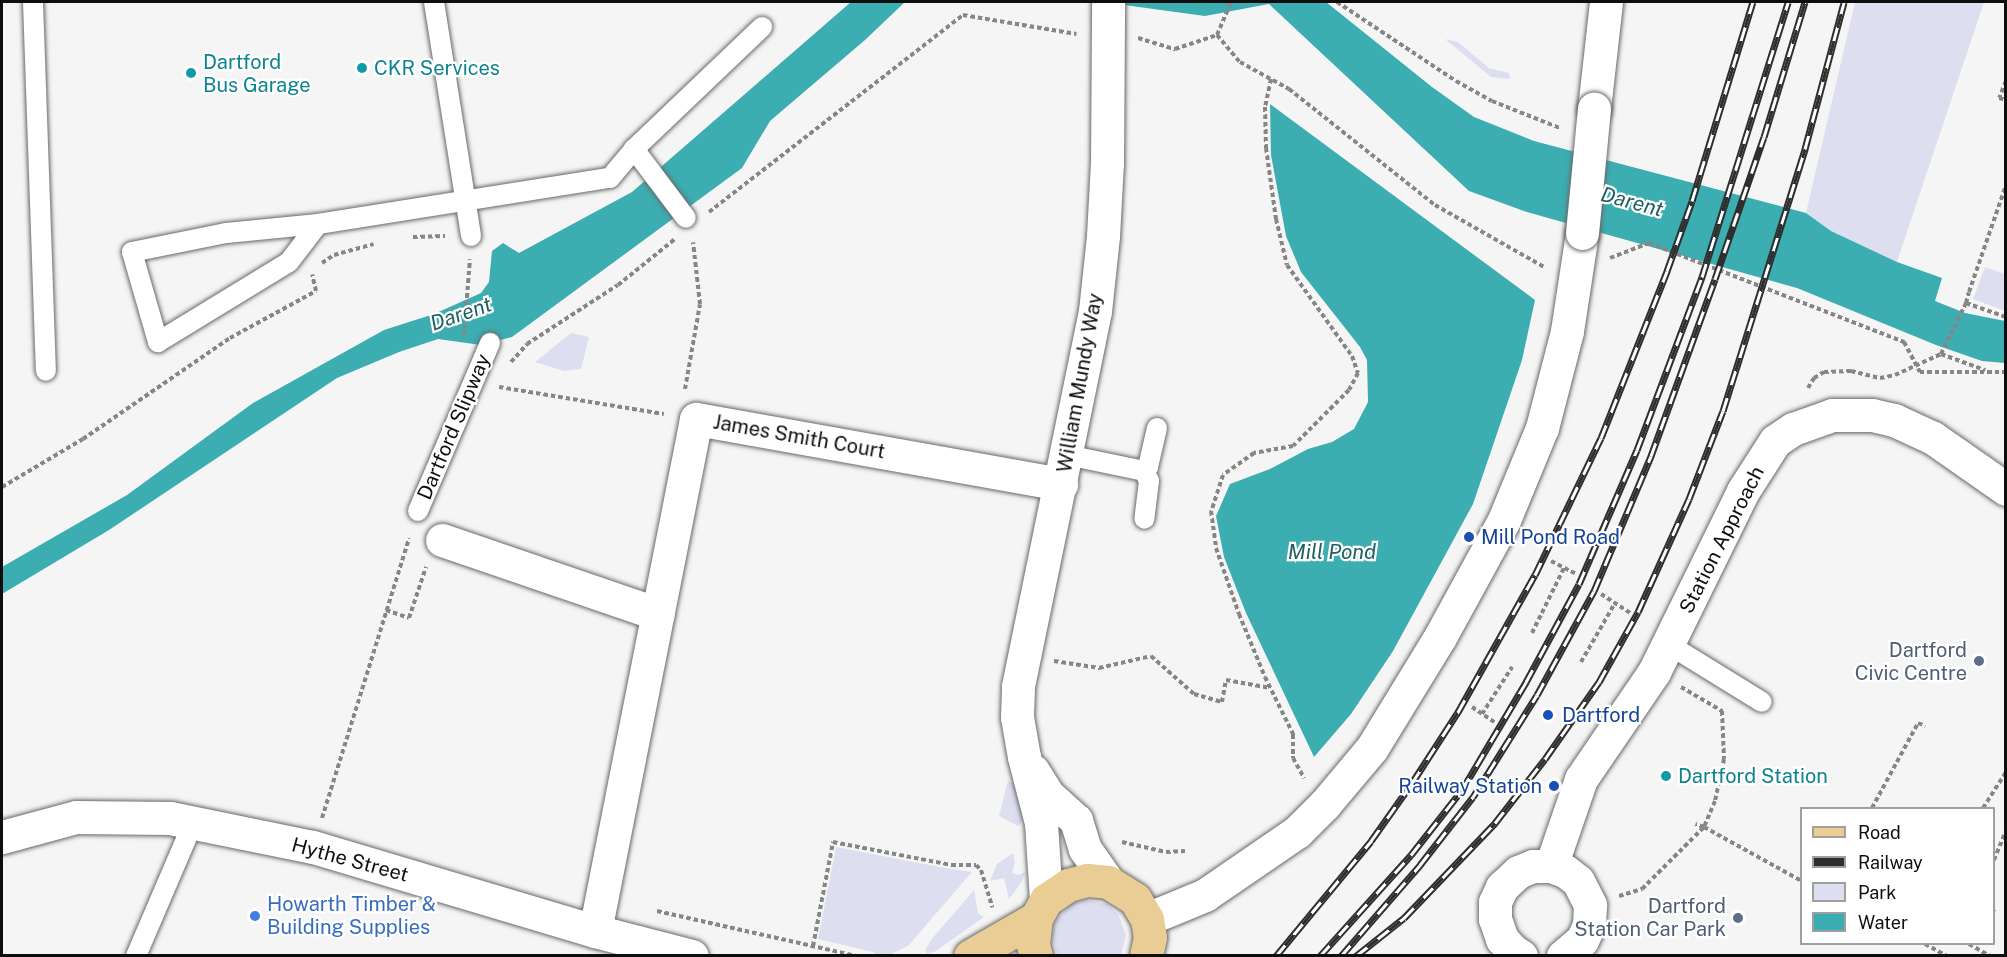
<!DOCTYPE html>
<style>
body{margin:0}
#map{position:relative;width:2007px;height:957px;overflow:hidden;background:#f5f5f6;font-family:"Public Sans",sans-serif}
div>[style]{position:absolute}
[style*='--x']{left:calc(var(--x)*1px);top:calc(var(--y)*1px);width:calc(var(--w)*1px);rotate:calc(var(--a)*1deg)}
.green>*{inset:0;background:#dddef0}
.water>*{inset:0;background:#3cadb1}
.path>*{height:4px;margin-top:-2px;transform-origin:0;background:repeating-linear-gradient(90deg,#868687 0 4.5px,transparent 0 7.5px)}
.roads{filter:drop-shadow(0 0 2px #69696a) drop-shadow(0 0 2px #69696a)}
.service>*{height:20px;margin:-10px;padding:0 10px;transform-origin:10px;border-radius:10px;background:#fff}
.minor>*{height:33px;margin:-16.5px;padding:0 16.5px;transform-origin:16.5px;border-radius:16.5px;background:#fff}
.tertiary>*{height:33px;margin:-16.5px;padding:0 16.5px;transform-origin:16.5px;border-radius:16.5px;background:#fff}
.primary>*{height:33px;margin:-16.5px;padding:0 16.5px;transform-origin:16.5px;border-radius:16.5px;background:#e9cd94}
.rail>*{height:7px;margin-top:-3.5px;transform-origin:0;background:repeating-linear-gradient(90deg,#fff 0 14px,#2e2e2f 0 28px);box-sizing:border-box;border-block:2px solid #2e2e2f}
.path-bridge>*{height:4px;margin-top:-2px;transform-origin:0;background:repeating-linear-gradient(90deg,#868687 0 4.5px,transparent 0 7.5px)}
.bridges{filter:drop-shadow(0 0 2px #69696a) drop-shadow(0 0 2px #69696a)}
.tertiary-bridge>*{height:33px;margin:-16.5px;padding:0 16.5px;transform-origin:16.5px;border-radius:16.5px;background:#fff}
.dots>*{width:16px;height:16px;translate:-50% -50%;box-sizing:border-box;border:3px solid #fff;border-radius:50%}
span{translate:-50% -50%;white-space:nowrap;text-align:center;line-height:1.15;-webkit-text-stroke:4.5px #fff;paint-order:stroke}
.culture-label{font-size:20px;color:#0d838f}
.left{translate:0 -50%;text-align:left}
.street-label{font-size:20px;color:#0e0e0f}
.transit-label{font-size:20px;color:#164399}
.right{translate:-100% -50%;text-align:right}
.service-label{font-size:20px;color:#4e5e75}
.shop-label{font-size:20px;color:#366cbe}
.water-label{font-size:21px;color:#215f61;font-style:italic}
.frame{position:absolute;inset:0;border:3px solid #0e0e0f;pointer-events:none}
.legend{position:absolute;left:1800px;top:807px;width:195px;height:138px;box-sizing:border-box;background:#fff;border:2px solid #9f9f9f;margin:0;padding:8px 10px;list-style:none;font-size:18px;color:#0e0e0f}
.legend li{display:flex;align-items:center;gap:12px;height:30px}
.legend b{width:30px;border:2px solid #9f9f9f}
</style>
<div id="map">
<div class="green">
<i style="clip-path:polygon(1855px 2px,1984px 2px,1897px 262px,1831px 231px,1806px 213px)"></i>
<i style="clip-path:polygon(1445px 39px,1458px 42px,1489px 68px,1509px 73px,1510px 79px,1491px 77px)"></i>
<i style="clip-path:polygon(1985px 267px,2005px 274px,2005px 311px,1973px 299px)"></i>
<i style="clip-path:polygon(571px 333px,589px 337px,581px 369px,564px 371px,535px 362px)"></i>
<i style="clip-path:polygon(1008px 781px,1016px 784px,1024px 818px,1018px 826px,999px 816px)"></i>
<i style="clip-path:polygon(836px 847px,945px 868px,972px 872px,908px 946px,889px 955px,877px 955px,873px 952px,818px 939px)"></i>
<i style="clip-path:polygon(1013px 853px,1015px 863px,1012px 873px,1018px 875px,1026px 872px,1021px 883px,1009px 899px,1004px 878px,990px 881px,997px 864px)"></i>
<i style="clip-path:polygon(974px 890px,978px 913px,984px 917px,936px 951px,927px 954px,925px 950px,931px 940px)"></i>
<i style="clip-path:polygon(1085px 900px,1107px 904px,1118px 914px,1126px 935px,1121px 955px,1057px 955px,1052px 935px,1056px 920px,1071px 904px)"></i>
</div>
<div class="water">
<i style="clip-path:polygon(851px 2px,905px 2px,865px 40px,770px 121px,742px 168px,512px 337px,481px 345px,438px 339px,399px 352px,337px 378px,109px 530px,2px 594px,2px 567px,127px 495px,253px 403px,384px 330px,434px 314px,481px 293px,489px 282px,492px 251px,503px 243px,519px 253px,632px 192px)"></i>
<i style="clip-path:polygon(1102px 2px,1326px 2px,1432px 87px,1474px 117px,1534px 141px,1806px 213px,1831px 231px,1897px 262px,1942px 278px,1935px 301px,1965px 313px,2005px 321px,2005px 363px,1982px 361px,1936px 345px,1797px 288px,1527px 212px,1469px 191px,1269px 4px,1205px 16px)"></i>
<i style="clip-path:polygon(1270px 104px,1535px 300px,1522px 360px,1473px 504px,1393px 651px,1351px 714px,1314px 757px,1246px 613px,1224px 557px,1216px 516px,1230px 484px,1270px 469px,1308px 449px,1332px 442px,1354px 429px,1368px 402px,1367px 360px,1360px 347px,1301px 272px,1286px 236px,1271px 155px)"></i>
</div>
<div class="path">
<i style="--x:1337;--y:2;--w:143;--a:33.6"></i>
<i style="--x:1456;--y:81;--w:41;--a:29.1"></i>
<i style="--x:1492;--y:101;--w:73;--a:21.7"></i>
<i style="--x:1217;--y:35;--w:35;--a:50"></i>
<i style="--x:1240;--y:62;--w:56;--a:28.9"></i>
<i style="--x:1289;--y:89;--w:186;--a:38.5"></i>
<i style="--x:1435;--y:205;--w:125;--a:29.6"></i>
<i style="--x:1138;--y:38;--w:39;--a:17"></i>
<i style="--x:1175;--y:49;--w:44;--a:-18.4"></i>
<i style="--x:1217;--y:35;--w:36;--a:-67"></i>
<i style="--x:1271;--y:79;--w:29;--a:102"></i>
<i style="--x:1265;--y:107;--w:41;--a:88.6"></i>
<i style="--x:1266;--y:148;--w:72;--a:82"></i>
<i style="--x:1276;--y:219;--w:47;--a:76.6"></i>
<i style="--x:1287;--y:265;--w:112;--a:54.5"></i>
<i style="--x:1352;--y:356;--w:18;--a:71"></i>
<i style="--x:1358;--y:373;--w:19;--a:118"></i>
<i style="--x:1349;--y:390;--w:79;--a:135"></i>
<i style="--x:1293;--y:446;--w:40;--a:170"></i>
<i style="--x:1254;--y:453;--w:38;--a:145"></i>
<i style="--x:1223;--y:475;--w:38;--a:108"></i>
<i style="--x:1211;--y:511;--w:37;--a:82"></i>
<i style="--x:1216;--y:548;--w:70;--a:70.8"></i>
<i style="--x:1239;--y:614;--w:68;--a:67.6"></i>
<i style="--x:1265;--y:677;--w:64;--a:63.8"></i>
<i style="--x:1293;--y:734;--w:24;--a:90"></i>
<i style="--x:1293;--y:758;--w:23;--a:61"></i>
<i style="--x:2006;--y:81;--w:18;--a:112"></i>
<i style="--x:1999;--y:98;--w:7;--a:16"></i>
<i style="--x:709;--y:212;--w:321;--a:-37.8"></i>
<i style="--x:963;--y:15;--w:115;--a:9.5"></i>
<i style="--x:413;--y:237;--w:32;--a:-2"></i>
<i style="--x:1610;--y:258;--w:42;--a:-21"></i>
<i style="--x:1649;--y:243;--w:274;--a:21.2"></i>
<i style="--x:1904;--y:342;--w:34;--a:62"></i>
<i style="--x:1920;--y:372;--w:86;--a:0"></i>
<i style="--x:322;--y:263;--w:14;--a:-34"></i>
<i style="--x:334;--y:255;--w:41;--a:-15.4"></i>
<i style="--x:1969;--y:292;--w:113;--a:-70.9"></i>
<i style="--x:1966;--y:303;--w:42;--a:19.3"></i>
<i style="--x:464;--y:335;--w:76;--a:-85.5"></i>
<i style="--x:1941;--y:354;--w:47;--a:20"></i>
<i style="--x:511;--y:362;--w:24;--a:-48"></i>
<i style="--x:527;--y:344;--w:108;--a:-33"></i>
<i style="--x:618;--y:285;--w:73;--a:-38.9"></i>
<i style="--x:499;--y:387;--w:167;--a:9.3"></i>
<i style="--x:1808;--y:388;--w:12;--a:-59"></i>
<i style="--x:1814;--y:378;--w:12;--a:-31"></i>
<i style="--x:1824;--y:372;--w:27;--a:-2"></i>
<i style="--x:1851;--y:371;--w:30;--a:14"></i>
<i style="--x:1880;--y:378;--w:15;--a:-11"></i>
<i style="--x:685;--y:389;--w:86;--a:-80"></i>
<i style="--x:700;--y:304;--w:62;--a:-96.4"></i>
<i style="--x:2;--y:487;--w:94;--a:-30.7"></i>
<i style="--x:83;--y:439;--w:178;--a:-34.5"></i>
<i style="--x:230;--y:338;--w:98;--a:-28.7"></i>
<i style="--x:316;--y:291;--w:17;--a:-103"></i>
<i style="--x:1551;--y:561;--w:29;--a:27"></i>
<i style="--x:1601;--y:594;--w:37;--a:33"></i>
<i style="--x:386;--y:610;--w:24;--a:19"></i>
<i style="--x:409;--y:618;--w:54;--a:-71.6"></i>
<i style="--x:1532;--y:633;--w:72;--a:-63.8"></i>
<i style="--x:1054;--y:661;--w:46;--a:8.8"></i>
<i style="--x:1099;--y:668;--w:53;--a:-13"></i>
<i style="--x:1151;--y:656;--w:57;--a:41.5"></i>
<i style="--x:1194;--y:694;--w:29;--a:16"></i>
<i style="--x:1222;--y:702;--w:22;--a:-80"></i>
<i style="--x:1226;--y:680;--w:45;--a:10.3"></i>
<i style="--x:1581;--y:662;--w:68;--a:-60"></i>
<i style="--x:1681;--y:687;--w:48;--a:30.3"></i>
<i style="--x:1722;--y:711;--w:48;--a:87.6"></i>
<i style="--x:1724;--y:759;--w:43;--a:102.1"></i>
<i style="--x:1715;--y:801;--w:28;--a:113"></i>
<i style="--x:1704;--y:827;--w:9;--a:-162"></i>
<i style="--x:1472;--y:707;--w:27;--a:34"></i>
<i style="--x:1482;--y:714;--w:56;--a:-57.4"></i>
<i style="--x:1872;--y:808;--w:97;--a:-61.6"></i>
<i style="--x:1918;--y:723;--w:8;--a:23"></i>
<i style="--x:1983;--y:808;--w:43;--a:-57.4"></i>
<i style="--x:322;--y:818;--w:293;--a:-72.7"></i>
<i style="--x:1122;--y:842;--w:45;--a:12.8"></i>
<i style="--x:1166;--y:852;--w:19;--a:-3"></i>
<i style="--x:1994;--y:860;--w:31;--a:-68"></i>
<i style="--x:1619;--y:896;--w:24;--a:-17"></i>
<i style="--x:1642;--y:889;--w:88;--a:-45"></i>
<i style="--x:1704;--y:827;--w:112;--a:28.9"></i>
<i style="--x:657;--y:911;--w:204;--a:12.7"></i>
<i style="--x:1994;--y:911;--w:1;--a:45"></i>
<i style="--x:1925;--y:944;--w:25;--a:29"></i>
<i style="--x:1969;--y:944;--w:24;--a:30"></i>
<i style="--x:813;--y:946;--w:106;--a:-79.1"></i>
<i style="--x:833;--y:842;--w:120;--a:11"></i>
<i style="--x:951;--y:865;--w:25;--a:0"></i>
<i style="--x:976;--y:865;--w:7;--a:45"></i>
<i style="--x:981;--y:870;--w:39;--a:73"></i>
</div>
<div class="roads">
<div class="service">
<i style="--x:33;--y:2;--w:369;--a:88"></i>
<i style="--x:434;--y:2;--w:237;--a:81"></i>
<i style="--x:634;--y:149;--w:86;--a:53"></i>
<i style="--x:318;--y:224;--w:92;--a:174.4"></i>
<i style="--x:226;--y:233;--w:96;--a:168.6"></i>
<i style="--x:132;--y:252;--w:94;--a:73.9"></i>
<i style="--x:158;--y:342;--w:153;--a:-31.4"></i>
<i style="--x:289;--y:262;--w:48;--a:-52.7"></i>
<i style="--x:318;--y:224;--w:296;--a:-9"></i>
<i style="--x:610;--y:178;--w:38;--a:-50"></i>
<i style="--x:634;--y:149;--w:177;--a:-43.6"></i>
<i style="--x:1067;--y:455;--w:79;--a:11.7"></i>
<i style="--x:1144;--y:471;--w:11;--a:63"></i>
<i style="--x:1149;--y:481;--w:38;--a:97"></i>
<i style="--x:1144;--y:471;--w:6;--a:-45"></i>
<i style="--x:1148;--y:467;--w:40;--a:-77"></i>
<i style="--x:418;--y:511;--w:183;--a:-66.8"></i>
<i style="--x:1668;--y:644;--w:110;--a:31.7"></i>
<i style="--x:136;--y:956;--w:145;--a:-66.8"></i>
</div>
<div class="minor">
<i style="--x:442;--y:540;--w:228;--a:18.9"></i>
<i style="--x:1033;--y:771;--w:28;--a:58"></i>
<i style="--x:1048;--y:795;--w:38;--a:42"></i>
<i style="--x:1076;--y:820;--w:30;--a:73"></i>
<i style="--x:1085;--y:849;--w:40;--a:55.1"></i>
<i style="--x:2;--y:837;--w:77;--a:-15.1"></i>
<i style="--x:76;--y:817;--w:94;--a:0.6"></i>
<i style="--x:170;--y:818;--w:146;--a:11.5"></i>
<i style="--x:313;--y:847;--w:294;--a:16.6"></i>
<i style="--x:595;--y:931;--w:100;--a:14.5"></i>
<i style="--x:1551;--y:866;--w:92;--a:-71"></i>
<i style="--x:1581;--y:779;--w:130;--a:-55.7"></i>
<i style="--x:1654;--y:672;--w:202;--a:-63.8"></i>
<i style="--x:1743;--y:491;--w:59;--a:-57.4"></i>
<i style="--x:1775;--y:441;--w:22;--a:-34"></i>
<i style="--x:1793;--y:429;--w:41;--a:-19.7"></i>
<i style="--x:1832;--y:415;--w:40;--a:0"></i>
<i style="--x:1872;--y:415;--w:23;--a:13"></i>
<i style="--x:1894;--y:420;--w:43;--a:24.8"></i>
<i style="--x:1933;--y:438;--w:89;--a:34.9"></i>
<i style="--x:1046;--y:900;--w:77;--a:-93.7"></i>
<i style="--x:1041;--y:823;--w:68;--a:-104.4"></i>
<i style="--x:1024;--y:757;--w:41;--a:-99.9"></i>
<i style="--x:1017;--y:717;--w:31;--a:-88"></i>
<i style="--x:1018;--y:686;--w:383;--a:-78.4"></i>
<i style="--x:1095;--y:311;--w:75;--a:-83.9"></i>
<i style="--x:1103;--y:236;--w:73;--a:-86.9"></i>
<i style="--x:1107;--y:163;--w:160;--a:-89.6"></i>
<i style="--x:595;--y:931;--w:522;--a:-78.84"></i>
<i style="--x:696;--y:419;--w:371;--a:10.1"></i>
<i style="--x:1521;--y:956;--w:9;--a:-148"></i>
<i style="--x:1513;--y:951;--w:16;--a:-133"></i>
<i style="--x:1502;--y:939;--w:21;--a:-109"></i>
<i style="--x:1495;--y:919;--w:17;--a:-90"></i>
<i style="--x:1495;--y:902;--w:17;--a:-65"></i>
<i style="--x:1502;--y:887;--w:22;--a:-43"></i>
<i style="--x:1518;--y:872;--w:16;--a:-22"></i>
<i style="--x:1533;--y:866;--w:18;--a:0"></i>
<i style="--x:1551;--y:866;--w:15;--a:20"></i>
<i style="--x:1565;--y:871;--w:16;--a:38"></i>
<i style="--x:1578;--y:881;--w:27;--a:63"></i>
<i style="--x:1590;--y:905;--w:20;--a:93"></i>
<i style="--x:1589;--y:925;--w:17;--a:115"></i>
<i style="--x:1582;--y:940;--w:25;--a:140"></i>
</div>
<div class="tertiary">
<i style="--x:1594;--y:109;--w:108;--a:-83.6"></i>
<i style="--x:1147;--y:919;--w:63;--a:-22.5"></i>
<i style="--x:1205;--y:895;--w:112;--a:-34.4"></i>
<i style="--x:1297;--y:832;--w:40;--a:-45"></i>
<i style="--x:1325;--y:804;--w:73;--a:-50"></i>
<i style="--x:1372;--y:748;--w:130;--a:-58.5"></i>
<i style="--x:1440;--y:637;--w:133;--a:-61.3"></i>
<i style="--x:1504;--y:520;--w:100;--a:-67.6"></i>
<i style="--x:1542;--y:428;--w:100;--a:-75.5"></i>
<i style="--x:1567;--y:331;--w:99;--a:-81.3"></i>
</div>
<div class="primary">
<i style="--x:970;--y:956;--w:76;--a:-29.9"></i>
<i style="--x:1036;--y:956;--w:11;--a:-105"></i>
<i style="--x:1033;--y:945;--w:27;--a:-84"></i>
<i style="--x:1036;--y:918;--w:21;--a:-61"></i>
<i style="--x:1046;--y:900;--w:27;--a:-34"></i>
<i style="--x:1068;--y:885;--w:20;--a:-15"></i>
<i style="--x:1087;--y:880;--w:21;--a:5"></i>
<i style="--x:1108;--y:882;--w:32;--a:32"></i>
<i style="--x:1135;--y:899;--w:23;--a:59"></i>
<i style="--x:1147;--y:919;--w:18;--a:81"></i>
<i style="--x:1150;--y:937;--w:19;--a:102"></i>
</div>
</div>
<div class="rail">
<i style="--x:1276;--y:956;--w:149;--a:-50.4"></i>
<i style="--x:1371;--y:841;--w:71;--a:-54.7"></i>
<i style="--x:1412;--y:783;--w:85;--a:-57.1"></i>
<i style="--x:1458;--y:712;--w:157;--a:-60.7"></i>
<i style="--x:1535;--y:575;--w:152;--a:-64.3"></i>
<i style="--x:1601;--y:438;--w:180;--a:-68.4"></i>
<i style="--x:1667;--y:271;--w:74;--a:-70.3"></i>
<i style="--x:1692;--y:201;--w:208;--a:-73"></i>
<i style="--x:1320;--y:956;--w:136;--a:-48"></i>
<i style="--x:1411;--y:855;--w:83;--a:-51.9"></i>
<i style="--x:1462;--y:790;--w:126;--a:-59.3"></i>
<i style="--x:1526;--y:682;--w:111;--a:-61.6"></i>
<i style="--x:1579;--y:584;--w:146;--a:-66.6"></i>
<i style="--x:1637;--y:450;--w:185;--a:-69.4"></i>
<i style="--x:1702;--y:277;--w:288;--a:-72.6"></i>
<i style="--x:1341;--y:956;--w:121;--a:-49"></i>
<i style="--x:1420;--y:865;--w:86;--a:-52.1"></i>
<i style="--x:1473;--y:797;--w:120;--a:-57.9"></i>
<i style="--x:1537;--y:695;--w:119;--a:-61.3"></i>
<i style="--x:1594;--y:591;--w:147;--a:-67.1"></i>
<i style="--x:1651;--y:456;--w:188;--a:-70.1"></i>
<i style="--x:1715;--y:279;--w:150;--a:-71"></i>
<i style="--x:1764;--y:137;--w:141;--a:-73.1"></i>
<i style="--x:1356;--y:956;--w:61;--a:-38.4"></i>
<i style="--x:1404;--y:918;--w:132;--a:-46.2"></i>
<i style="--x:1495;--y:823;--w:81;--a:-52"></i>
<i style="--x:1545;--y:759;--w:94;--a:-55"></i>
<i style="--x:1599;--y:682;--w:80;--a:-60.9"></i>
<i style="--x:1638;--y:612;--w:124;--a:-65.7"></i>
<i style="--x:1689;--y:499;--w:94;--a:-68.9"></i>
<i style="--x:1723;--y:411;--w:275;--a:-72.6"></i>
<i style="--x:1805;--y:149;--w:152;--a:-75.1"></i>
</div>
<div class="path-bridge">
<i style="--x:1895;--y:375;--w:51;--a:-24.5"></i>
<i style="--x:1941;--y:354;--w:57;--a:-63.9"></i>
<i style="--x:1966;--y:303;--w:11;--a:-75"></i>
</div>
<div class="bridges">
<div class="tertiary-bridge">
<i style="--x:1582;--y:233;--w:125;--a:-84.5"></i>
</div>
</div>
<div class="dots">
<i style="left:362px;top:68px;background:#0f9aa8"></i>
<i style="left:191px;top:73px;background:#0f9aa8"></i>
<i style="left:1469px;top:537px;background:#1a4fb4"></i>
<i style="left:1979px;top:661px;background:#5c6f8a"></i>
<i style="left:1548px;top:715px;background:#1a4fb4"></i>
<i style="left:1666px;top:776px;background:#0f9aa8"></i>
<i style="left:1554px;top:786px;background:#1a4fb4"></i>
<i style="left:255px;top:916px;background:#3f7fe0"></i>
<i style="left:1738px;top:918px;background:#5c6f8a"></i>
</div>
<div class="culture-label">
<span class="left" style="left:203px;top:74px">Dartford<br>Bus Garage</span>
<span class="left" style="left:374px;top:68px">CKR Services</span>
<span class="left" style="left:1678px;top:776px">Dartford Station</span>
</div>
<div class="street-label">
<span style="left:1080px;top:383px;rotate:-80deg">William Mundy Way</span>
<span style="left:454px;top:427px;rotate:-67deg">Dartford Slipway</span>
<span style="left:799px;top:437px;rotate:10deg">James Smith Court</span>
<span style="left:1722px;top:540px;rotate:-63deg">Station Approach</span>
<span style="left:350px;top:860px;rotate:15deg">Hythe Street</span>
</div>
<div class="transit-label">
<span class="left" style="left:1481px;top:537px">Mill Pond Road</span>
<span class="left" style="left:1562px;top:715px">Dartford</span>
<span class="right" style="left:1542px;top:786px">Railway Station</span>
</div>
<div class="service-label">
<span class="right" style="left:1967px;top:662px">Dartford<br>Civic Centre</span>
<span class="right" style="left:1726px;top:918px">Dartford<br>Station Car Park</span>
</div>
<div class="shop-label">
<span class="left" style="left:267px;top:916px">Howarth Timber &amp;<br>Building Supplies</span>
</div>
<div class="water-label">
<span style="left:1632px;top:202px;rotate:15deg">Darent</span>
<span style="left:461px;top:314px;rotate:-19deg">Darent</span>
<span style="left:1332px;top:552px">Mill Pond</span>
</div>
<div class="frame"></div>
<ul class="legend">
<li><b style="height:8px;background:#e9cd94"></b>Road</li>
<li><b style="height:8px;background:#2e2e2f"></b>Railway</li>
<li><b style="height:16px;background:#dddef0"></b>Park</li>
<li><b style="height:16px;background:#3cadb1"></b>Water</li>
</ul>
</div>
